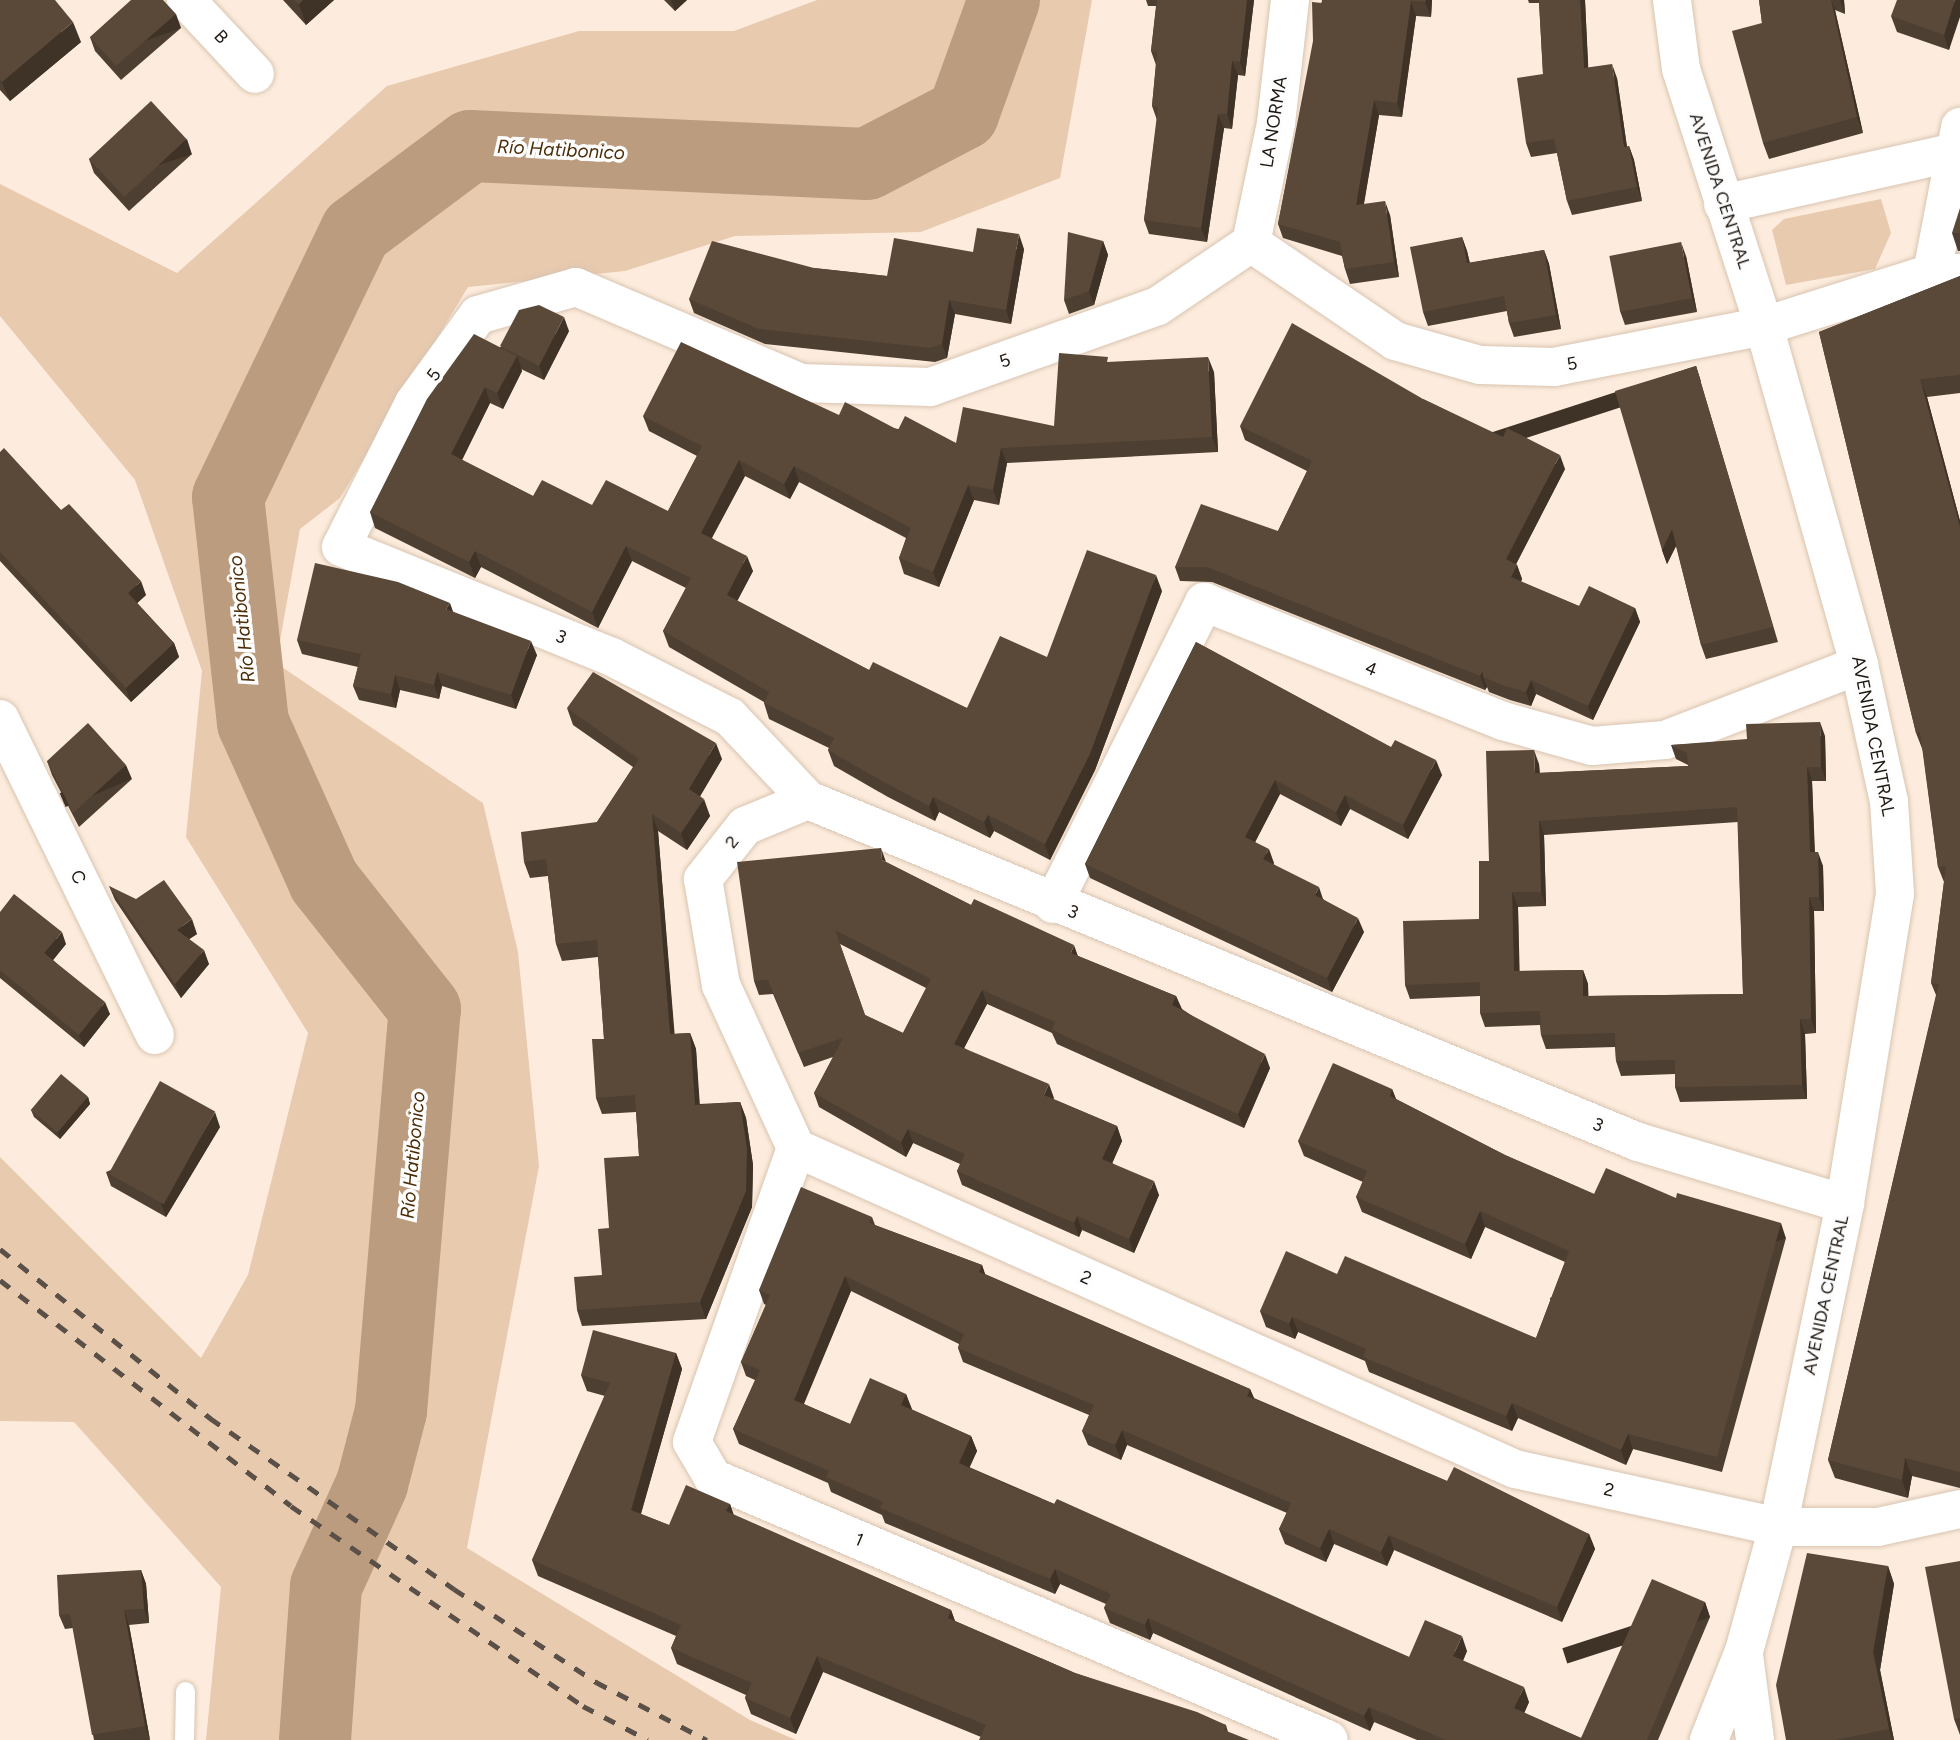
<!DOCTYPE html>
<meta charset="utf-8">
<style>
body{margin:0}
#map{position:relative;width:1960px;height:1740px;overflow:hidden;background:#fdecdd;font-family:Figtree,sans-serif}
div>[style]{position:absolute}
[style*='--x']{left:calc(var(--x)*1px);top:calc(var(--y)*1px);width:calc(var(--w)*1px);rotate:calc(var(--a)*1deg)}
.green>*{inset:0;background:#e8caaf}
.river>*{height:72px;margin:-36px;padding:0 36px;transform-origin:36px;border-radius:36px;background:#bb9c7f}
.roads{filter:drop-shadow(0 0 2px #d8c4b1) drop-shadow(0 0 2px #d8c4b1)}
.lane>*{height:19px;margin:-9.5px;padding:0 9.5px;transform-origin:9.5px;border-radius:9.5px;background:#fff}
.street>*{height:38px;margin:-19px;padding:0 19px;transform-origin:19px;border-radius:19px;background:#fff}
.secondary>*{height:38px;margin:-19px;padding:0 19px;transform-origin:19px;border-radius:19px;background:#fff}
.rail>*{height:5px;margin-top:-2.5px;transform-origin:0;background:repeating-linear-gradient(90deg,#5a5047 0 12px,transparent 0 24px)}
.wall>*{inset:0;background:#4d3f31}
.shaded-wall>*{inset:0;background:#3f3328;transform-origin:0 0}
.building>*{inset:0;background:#5a4939;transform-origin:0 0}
span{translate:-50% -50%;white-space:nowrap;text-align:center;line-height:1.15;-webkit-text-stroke:7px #fdfdfd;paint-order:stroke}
.street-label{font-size:18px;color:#1e1710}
.water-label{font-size:19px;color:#4c2c06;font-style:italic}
</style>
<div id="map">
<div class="green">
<i style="clip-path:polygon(817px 0,1092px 0,1060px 178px,921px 232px,735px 236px,625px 271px,468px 287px,340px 498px,300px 529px,276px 663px,483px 803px,518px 952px,539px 1166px,467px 1548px,750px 1720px,796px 1740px,206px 1740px,221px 1587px,74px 1422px,0 1421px,0 1157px,201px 1358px,248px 1275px,308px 1033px,186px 837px,202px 671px,135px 480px,0 316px,0 184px,177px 273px,387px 86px,579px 31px,734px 31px)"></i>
<i style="clip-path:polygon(1881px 199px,1891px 233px,1875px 269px,1786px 285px,1772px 230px,1784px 219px)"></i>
</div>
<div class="river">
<i style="--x:315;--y:1740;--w:154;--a:-85.9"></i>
<i style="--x:326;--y:1586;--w:112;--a:-65.7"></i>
<i style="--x:372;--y:1484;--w:75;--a:-75.4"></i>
<i style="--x:391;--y:1411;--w:403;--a:-85.2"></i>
<i style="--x:425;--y:1009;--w:163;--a:-128.3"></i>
<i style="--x:324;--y:881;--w:173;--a:-114.2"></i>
<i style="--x:253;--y:723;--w:227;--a:-96.3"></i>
<i style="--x:228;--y:497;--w:295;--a:-64.3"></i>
<i style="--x:356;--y:231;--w:142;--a:-36.7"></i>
<i style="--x:470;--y:146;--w:397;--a:2.6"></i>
<i style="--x:867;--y:164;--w:108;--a:-27.5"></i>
<i style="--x:963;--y:114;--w:121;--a:-70.2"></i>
</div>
<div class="roads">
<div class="lane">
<i style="--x:184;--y:1740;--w:49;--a:-88.8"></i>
</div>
<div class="street">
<i style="--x:186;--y:0;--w:101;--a:47"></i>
<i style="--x:1723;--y:204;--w:234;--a:-12.6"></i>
<i style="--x:1251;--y:243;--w:112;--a:145.9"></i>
<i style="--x:1158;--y:306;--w:242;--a:160.4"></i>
<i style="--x:930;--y:387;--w:129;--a:-178.2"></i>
<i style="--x:801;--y:383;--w:245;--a:-156.9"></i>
<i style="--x:576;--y:287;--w:102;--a:164.1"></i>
<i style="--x:478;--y:315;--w:109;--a:126"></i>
<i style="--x:414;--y:403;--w:161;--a:116.9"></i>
<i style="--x:341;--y:547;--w:292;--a:22.1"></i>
<i style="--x:612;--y:657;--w:132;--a:27"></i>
<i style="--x:730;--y:717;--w:114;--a:46.8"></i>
<i style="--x:808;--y:800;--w:898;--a:22.39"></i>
<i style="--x:1638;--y:1142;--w:216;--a:16.7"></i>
<i style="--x:1251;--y:243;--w:174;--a:34.2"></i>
<i style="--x:1395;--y:341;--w:88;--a:15.8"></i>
<i style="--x:1480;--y:365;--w:74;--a:1.5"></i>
<i style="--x:1554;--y:367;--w:214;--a:-11"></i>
<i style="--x:1764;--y:326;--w:176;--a:-17.5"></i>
<i style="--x:1932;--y:273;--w:28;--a:0"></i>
<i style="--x:1251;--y:243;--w:123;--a:-78.2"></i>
<i style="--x:1276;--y:123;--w:124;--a:-83.5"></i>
<i style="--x:1932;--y:273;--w:149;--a:-79.1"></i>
<i style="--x:0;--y:719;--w:352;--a:63.9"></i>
<i style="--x:808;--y:800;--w:68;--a:157.6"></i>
<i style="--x:745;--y:826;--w:68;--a:128.4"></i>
<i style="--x:703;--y:879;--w:108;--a:80.4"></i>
<i style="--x:721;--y:985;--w:179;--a:65.3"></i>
<i style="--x:796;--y:1148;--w:787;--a:24.06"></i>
<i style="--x:1515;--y:1469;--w:269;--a:12.4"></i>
<i style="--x:1778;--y:1527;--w:100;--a:0"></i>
<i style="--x:1878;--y:1527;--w:84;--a:-12.4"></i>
<i style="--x:1053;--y:904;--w:338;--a:-63.4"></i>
<i style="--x:1204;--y:602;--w:322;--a:21.7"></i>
<i style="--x:1503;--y:721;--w:92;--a:15.7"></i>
<i style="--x:1592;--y:746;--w:73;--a:-4.7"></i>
<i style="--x:1665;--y:740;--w:208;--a:-21.1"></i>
<i style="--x:796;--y:1148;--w:312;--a:109.5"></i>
<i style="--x:692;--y:1442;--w:42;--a:59.7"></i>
<i style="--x:713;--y:1478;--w:669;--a:23.04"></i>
</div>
<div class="secondary">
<i style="--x:1672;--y:0;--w:70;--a:82.6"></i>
<i style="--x:1681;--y:69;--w:270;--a:72.1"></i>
<i style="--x:1764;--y:326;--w:352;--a:74.3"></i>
<i style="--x:1859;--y:665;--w:139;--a:77.6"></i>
<i style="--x:1889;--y:801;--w:93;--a:86.3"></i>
<i style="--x:1895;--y:894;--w:314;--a:99.2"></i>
<i style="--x:1845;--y:1204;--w:330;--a:101.7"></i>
<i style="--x:1778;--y:1527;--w:129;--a:105.3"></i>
<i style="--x:1744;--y:1651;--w:96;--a:111.5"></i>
<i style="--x:1744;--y:1655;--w:86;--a:82.6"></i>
</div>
</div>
<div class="rail">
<i style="--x:0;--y:1249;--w:270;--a:38.8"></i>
<i style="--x:210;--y:1418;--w:298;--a:35"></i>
<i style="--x:454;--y:1589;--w:170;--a:33.2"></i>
<i style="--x:596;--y:1682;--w:125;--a:27.6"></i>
<i style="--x:0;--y:1280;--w:368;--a:37.8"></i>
<i style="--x:291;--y:1506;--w:354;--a:34.4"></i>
<i style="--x:583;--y:1706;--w:73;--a:27.6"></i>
</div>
<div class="wall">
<i style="clip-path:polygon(0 0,81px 42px,10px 101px,0 90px)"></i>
<i style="clip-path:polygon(283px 0,334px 0,306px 25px)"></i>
<i style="clip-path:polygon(664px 0,687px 0,675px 11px)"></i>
<i style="clip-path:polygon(1146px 0,1254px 0,1245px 76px,1238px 75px,1232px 129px,1224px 128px,1207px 242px,1149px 234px,1144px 220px,1157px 120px,1152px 106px,1156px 65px,1151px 51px,1156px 6px,1148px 6px)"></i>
<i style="clip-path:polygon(1322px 0,1432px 0,1431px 17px,1416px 16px,1402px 117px,1379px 115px,1364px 204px,1390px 215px,1399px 277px,1350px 284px,1345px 269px,1342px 256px,1283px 238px,1278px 224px)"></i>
<i style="clip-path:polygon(1528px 0,1590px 0,1585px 0,1588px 68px,1617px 78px,1627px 147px,1629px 146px,1634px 160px,1642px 201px,1572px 215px,1567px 201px,1557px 153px,1531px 157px,1526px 143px,1543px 74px,1539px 3px,1529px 3px)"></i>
<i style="clip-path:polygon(1759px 0,1844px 0,1845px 14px,1835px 10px,1863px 133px,1769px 159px,1763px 143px,1762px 23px)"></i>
<i style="clip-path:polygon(1960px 0,1949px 50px,1897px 32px,1891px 16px)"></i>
<i style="clip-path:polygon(181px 28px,121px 80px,95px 51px,90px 37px)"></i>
<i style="clip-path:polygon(192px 154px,129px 211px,94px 173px,89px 159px)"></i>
<i style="clip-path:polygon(1952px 233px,1960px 233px,1960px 251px,1958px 251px)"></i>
<i style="clip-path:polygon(1462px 237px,1467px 251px,1470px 263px,1544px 250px,1549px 264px,1561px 329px,1514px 337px,1509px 323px,1507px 311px,1428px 326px,1423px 312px)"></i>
<i style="clip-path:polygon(1103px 241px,1108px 255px,1094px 305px,1069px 314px,1064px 300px)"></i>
<i style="clip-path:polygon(1024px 249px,1011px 324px,955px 314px,947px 358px,935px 362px,765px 344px,694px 313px,689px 299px,814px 268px,887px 276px,973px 252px)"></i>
<i style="clip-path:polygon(1686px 256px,1697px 312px,1625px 325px,1620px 311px)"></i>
<i style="clip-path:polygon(1960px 276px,1960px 393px,1927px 397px,1960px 521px,1960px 1488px,1912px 1476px,1908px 1498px,1835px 1478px,1828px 1460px,1936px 995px,1931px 983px,1944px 882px,1938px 867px,1923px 751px,1916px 733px,1819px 332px)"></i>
<i style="clip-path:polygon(569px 331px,544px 380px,521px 369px,522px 371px,503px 409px,490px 403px,462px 460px,533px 496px,592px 505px,668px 511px,697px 456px,649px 431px,643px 416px,839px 415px,956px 443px,1054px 426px,1110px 362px,1214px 372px,1218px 452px,1007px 463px,999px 505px,974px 500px,939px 587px,904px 574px,899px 558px,906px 538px,799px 482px,790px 499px,745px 476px,712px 538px,753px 571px,737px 601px,869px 670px,967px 708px,1047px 657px,1162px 591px,1095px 770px,1050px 860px,994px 831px,990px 838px,939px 812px,935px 821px,888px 797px,834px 766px,828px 750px,829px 748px,769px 719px,764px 703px,764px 702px,669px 647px,663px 631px,686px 588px,632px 561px,598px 628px,481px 567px,475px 578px,375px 528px,370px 512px,500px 347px)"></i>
<i style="clip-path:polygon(1696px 366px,1778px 642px,1706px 659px,1701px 645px,1676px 546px,1667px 564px,1662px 550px)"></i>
<i style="clip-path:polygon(1423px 399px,1565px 469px,1516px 564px,1517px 565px,1522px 579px,1521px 582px,1579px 606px,1635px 608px,1640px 622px,1593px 720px,1536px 694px,1531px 706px,1510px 700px,1489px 692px,1487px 687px,1485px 690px,1212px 582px,1180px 581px,1175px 567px,1278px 531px,1307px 471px,1245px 440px,1240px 426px)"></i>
<i style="clip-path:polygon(0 452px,61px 510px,146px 595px,137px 603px,174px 643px,179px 657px,131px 702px,0 561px)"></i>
<i style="clip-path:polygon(453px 612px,537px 655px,516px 709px,442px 686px,439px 699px,400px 690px,396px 708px,359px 700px,353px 686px,358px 667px,302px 654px,297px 640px)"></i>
<i style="clip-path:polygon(1196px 642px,1442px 775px,1408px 839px,1350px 809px,1341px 826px,1280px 794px,1255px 842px,1274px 863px,1273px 864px,1323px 899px,1364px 932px,1332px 992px,1090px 878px,1085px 864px)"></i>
<i style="clip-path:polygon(567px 708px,722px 759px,700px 796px,710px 816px,687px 850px,658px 831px,674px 1034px,690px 1033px,696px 1049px,699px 1104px,740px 1102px,746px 1118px,753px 1165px,752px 1207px,706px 1319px,582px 1326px,577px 1310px,602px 1275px,609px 1228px,639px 1156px,636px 1112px,602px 1114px,596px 1098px,604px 1039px,598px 957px,562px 961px,556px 944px,548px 876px,530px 878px,524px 862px,597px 822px,633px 767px,573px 725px)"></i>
<i style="clip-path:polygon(evenodd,1825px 736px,1826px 781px,1812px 781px,1815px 852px,1823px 866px,1824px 911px,1814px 911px,1816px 1033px,1805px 1034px,1807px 1099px,1680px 1102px,1675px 1087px,1675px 1074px,1621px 1076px,1616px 1061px,1615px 1047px,1546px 1049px,1541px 1035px,1540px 1025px,1485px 1027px,1480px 1013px,1480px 996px,1410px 999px,1405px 985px,1479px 919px,1489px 861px,1539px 764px,1540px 773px,1688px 766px,1688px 765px,1676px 759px,1671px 745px,1825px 736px,1738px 822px,1743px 994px,1588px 996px,1588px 984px,1583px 970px,1519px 971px,1518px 907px,1546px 906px,1544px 835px,1738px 822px)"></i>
<i style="clip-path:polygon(47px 761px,132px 779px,79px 827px,52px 775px)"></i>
<i style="clip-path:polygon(evenodd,886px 862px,971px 905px,1078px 956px,1176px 996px,1182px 1009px,1270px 1068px,1244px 1128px,1057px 1044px,1052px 1033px,987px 1004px,964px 1048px,1053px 1099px,1117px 1126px,1122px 1141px,1112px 1163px,1159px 1195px,1134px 1253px,1082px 1230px,1079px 1237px,962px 1185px,957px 1171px,960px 1164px,913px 1143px,906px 1157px,819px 1107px,814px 1093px,833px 1057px,804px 1067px,773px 994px,759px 995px,754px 981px,886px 862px,840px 944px,926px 988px,903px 1033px,865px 1015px,840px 944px)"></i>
<i style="clip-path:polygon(109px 886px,197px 934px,189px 939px,209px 964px,181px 998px,115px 900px)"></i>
<i style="clip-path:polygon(0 912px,66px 944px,53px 960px,110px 1014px,84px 1047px,0 978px)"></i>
<i style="clip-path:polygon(1392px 1089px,1396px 1099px,1505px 1155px,1594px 1194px,1676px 1198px,1786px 1238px,1722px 1472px,1633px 1449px,1626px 1465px,1518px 1418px,1512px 1431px,1369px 1372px,1365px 1361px,1298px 1332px,1295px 1339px,1266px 1327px,1260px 1311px,1337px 1274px,1536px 1338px,1565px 1262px,1485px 1227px,1471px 1259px,1362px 1212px,1356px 1197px,1363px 1182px,1304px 1156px,1298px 1141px)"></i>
<i style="clip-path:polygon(88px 1097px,90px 1104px,60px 1139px,34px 1117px,31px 1110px)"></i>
<i style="clip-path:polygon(220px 1127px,166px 1217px,111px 1186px,106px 1172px)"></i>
<i style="clip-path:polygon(872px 1217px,875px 1225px,982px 1265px,985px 1274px,1250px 1389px,1254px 1398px,1447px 1481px,1589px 1534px,1595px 1549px,1562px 1622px,1394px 1550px,1387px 1566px,1334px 1544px,1326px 1562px,1285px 1544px,1279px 1529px,1287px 1513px,1127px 1445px,1121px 1460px,1088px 1445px,1082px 1431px,1089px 1415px,963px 1362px,958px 1348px,959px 1344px,851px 1291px,804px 1404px,850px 1424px,906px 1394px,911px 1409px,971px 1436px,977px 1451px,969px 1467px,1409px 1657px,1467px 1651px,1463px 1661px,1529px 1702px,1524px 1713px,1581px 1738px,1705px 1602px,1710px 1617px,1658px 1740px,1417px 1740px,1374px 1722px,1370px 1731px,1153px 1633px,1150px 1640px,1110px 1623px,1104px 1608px,1106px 1604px,1060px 1584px,1055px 1594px,885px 1523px,882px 1515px,831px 1492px,828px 1483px,739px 1444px,733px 1429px,755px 1380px,746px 1376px,741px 1362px,766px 1305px,764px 1304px,759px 1290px)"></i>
<i style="clip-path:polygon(676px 1353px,682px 1369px,641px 1514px,669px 1525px,730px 1504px,733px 1515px,951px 1610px,955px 1621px,1075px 1673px,1226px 1725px,1228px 1732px,981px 1737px,823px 1672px,796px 1734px,751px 1714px,745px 1698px,746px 1695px,677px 1664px,671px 1648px,676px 1636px,538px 1576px,532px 1560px,605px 1396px,587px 1391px,581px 1375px)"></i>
<i style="clip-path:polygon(1960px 1561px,1960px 1735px,1954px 1719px)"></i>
<i style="clip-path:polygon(1888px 1566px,1894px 1584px,1880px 1670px,1894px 1740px,1786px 1740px)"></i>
<i style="clip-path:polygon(141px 1570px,146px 1584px,149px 1623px,129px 1625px,150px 1740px,94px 1740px,73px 1628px,65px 1629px,59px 1615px)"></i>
</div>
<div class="shaded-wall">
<i style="clip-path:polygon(303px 0,334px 0,306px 25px,299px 4px)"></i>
<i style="clip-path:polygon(671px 0,687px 0,675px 11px)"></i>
<i style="clip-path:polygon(1247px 0,1254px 0,1245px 76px,1240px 62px)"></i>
<i style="clip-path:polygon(1426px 0,1432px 0,1431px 17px,1425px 2px)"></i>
<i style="clip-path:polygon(1580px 0,1585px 0,1589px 82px,1584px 68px)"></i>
<i style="clip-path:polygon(1831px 0,1835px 10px,1863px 133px,1857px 117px)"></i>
<i style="clip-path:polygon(1840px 0,1844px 0,1845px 14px)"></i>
<i style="clip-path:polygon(1955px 0,1960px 0,1960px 17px,1949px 50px,1944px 35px)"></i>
<i style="clip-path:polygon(1411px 1px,1416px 16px,1402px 117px,1397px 103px)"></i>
<i style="left:176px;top:14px;width:15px;height:79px;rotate:70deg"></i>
<i style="clip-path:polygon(73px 22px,81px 42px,10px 101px,2px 82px)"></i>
<i style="clip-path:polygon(1232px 61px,1238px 75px,1232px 129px,1227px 114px)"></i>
<i style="clip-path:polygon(1612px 64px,1617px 78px,1629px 161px,1624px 147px)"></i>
<i style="clip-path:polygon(1374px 100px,1379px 115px,1361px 220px,1356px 205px)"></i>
<i style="clip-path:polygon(1218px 114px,1224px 128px,1207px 242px,1201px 228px)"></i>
<i style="left:187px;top:139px;width:16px;height:86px;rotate:72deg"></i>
<i style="clip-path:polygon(1629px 146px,1634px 160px,1642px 201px,1637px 187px)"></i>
<i style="clip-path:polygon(1385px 201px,1390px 215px,1399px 277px,1394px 262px)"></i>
<i style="clip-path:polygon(1019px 234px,1024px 249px,1011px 324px,1006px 310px)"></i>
<i style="clip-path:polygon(1462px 237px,1467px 251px,1473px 278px,1467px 263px)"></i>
<i style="clip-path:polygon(1103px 241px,1108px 255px,1094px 305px,1089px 291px)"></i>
<i style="clip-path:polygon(1681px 242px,1686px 256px,1697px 312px,1692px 298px)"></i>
<i style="clip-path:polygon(1544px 250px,1549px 264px,1561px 329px,1556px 315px)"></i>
<i style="clip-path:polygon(949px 300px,955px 314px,947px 358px,942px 344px)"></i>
<i style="clip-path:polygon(564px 317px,569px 331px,544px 380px,539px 366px)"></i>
<i style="clip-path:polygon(517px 356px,522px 371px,503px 409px,497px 393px)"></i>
<i style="clip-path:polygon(1208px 357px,1214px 372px,1218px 452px,1212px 437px)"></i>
<i style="left:1696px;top:366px;width:16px;height:272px;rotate:72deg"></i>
<i style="clip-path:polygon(1920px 379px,1927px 397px,1960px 521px,1960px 527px)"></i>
<i style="clip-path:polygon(485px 387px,490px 403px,457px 470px,451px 454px)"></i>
<i style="clip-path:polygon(1001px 448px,1007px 463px,999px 505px,993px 490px)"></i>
<i style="clip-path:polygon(1560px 455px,1565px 469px,1511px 574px,1506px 559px)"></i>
<i style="clip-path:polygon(739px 460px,745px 476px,706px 548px,701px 533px)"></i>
<i style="clip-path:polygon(794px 466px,799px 482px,790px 499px,784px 484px)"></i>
<i style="clip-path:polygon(968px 485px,974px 500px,939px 587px,933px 572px)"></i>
<i style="clip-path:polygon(1672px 529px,1677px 544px,1667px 564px,1662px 550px)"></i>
<i style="clip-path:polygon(626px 546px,632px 561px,598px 628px,592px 612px)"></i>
<i style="clip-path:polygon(475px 551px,481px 567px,475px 578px,469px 562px)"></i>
<i style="clip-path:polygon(747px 556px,753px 571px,732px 611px,727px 595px)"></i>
<i style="clip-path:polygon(1517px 565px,1522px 579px,1516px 591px,1511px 577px)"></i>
<i style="clip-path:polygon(1156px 575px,1162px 591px,1095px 770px,1050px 860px,1045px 844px)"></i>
<i style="clip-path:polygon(141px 581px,146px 595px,133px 607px,128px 593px)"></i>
<i style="clip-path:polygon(450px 603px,455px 617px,446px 609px)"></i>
<i style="clip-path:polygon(1635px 608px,1640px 622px,1593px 720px,1588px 706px)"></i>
<i style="clip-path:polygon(531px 641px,537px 655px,516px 709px,511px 695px)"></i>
<i style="clip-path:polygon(174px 643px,179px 657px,131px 702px,126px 688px)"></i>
<i style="clip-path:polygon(1483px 671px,1483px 677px,1487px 687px,1485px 690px,1480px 676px)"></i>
<i style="clip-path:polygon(437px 672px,442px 686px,439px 699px,434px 685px)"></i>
<i style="clip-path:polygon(395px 675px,400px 690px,396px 708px,391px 694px)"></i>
<i style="clip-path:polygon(1531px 680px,1536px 694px,1531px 706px,1526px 692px)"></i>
<i style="clip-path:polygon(1820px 722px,1825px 736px,1826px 781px,1821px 767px)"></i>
<i style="clip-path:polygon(716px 743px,722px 759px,695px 805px,689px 789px)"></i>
<i style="clip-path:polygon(1534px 750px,1539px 764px,1540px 788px,1535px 773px)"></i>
<i style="clip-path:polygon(1436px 760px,1442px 775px,1408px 839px,1403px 825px)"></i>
<i style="left:126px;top:765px;width:15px;height:72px;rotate:67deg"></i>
<i style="clip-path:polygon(1807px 767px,1812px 781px,1815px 867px,1810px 852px)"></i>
<i style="clip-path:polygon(1275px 780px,1280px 794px,1250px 852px,1245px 837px)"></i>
<i style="clip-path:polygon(1345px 795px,1350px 809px,1341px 826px,1336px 812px)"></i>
<i style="clip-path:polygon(933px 797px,939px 812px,935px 821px,929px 806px)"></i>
<i style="clip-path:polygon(704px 799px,710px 816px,687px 850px,681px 833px)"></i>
<i style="clip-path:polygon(652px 814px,658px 831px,676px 1051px,670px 1034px)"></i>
<i style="clip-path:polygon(988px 815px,994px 831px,990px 838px,984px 822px)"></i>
<i style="clip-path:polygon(1539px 821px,1544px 835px,1546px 906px,1541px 892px)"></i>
<i style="clip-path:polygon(881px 848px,886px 862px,882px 860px)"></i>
<i style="clip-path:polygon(1269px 849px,1274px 863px,1268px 874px,1263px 859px)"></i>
<i style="clip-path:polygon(1818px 852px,1823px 866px,1824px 911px,1819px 897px)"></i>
<i style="clip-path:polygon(1319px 887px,1324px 902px,1315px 895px)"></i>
<i style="clip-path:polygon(1512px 892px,1518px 907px,1520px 985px,1514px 971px)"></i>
<i style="clip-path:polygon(1809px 897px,1814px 911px,1816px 1033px,1811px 1019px)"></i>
<i style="clip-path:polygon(1358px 918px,1364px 932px,1332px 992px,1327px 978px)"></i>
<i style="clip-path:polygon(192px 919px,197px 934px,182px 944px,177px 930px)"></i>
<i style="clip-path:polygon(62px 932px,66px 944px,49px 965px,44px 953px)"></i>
<i style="clip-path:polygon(1074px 945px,1079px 959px,1071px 953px)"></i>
<i style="clip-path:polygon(204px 950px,209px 964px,181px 998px,175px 984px)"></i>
<i style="clip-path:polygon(1583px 970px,1588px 984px,1589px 1010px,1583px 996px)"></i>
<i style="clip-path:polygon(982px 990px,987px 1004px,959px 1058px,954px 1044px)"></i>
<i style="clip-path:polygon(1176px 996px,1182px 1010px,1172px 1005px)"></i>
<i style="clip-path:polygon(105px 1002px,110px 1014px,84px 1047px,79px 1035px)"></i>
<i style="clip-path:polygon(1800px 1019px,1805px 1034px,1807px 1099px,1802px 1085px)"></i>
<i style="clip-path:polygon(690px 1033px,696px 1049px,701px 1121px,695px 1105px)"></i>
<i style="clip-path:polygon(1265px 1054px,1270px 1068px,1244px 1128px,1238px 1114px)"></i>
<i style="clip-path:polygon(1049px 1084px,1054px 1098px,1049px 1109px,1044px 1095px)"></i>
<i style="clip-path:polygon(1392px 1089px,1398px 1104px,1390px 1096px)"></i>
<i style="clip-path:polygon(88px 1097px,90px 1104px,60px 1139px,57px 1132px)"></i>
<i style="clip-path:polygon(740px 1102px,746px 1118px,753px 1165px,752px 1207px,706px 1319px,700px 1302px)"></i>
<i style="clip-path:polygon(215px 1112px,220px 1127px,166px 1217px,161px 1203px)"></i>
<i style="clip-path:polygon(1117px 1126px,1122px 1141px,1108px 1173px,1102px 1159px)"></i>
<i style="clip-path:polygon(908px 1129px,913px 1143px,906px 1157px,901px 1142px)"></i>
<i style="clip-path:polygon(1154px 1181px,1159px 1195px,1134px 1253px,1129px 1239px)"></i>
<i style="clip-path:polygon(1480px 1211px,1485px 1227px,1471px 1259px,1465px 1244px)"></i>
<i style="clip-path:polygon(1077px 1216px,1082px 1230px,1079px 1237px,1074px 1223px)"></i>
<i style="left:1781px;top:1223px;width:16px;height:243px;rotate:72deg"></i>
<i style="clip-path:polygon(982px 1265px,987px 1280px,979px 1272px)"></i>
<i style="clip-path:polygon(845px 1276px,851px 1291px,799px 1414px,794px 1400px)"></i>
<i style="clip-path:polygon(1292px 1317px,1298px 1332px,1295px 1339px,1289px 1324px)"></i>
<i style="clip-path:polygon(676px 1353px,682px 1369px,637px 1527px,631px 1510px)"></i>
<i style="clip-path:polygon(1250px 1389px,1256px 1403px,1247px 1396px)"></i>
<i style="clip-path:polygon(906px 1394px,912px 1409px,907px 1420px,901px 1405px)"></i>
<i style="clip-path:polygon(1512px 1403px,1518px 1418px,1512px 1431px,1506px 1416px)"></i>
<i style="clip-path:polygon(1122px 1430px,1127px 1445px,1121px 1460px,1115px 1445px)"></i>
<i style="clip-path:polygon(1628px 1434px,1633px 1449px,1626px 1465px,1621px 1450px)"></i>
<i style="clip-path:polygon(971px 1436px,977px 1451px,965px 1478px,959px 1463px)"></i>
<i style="clip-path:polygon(1905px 1458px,1912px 1476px,1908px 1498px,1902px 1480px)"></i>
<i style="clip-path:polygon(730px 1504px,736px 1521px,726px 1511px)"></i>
<i style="clip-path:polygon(1329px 1529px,1334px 1544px,1326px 1562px,1320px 1548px)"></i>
<i style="clip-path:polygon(1589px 1534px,1595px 1549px,1562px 1622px,1557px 1607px)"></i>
<i style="clip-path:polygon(1389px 1535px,1394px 1550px,1387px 1566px,1381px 1552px)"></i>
<i style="clip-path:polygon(1888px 1566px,1894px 1584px,1880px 1670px,1894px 1740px,1893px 1740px,1889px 1729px,1873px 1652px)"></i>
<i style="clip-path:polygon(1055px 1569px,1060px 1584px,1055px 1594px,1050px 1579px)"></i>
<i style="clip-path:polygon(141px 1570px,146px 1584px,149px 1623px,144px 1609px)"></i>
<i style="left:1705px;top:1602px;width:16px;height:150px;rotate:72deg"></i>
<i style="clip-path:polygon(124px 1610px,129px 1625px,150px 1740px,145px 1726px)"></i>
<i style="clip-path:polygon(951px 1610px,957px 1627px,948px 1618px)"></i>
<i style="clip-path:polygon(1148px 1618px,1153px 1633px,1150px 1640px,1145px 1625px)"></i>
<i style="clip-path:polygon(1462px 1636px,1467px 1651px,1458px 1671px,1453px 1656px)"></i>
<i style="clip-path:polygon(817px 1656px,823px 1672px,796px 1734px,790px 1718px)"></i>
<i style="clip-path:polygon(1524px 1687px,1529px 1702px,1520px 1723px,1514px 1708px)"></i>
<i style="clip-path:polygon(1369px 1707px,1374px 1722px,1370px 1731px,1364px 1716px)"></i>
</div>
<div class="building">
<i style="clip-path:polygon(0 0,55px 0,73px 22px,2px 82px,0 79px)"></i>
<i style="clip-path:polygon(131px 0,163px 0,176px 14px,116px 66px,90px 37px)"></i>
<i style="clip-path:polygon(294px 0,303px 0,299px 4px)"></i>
<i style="clip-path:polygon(1157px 0,1247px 0,1240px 62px,1232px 61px,1227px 114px,1218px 114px,1201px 228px,1144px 220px,1158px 107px,1152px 106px,1157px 52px,1151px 51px)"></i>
<i style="clip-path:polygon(1322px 0,1426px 0,1425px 2px,1411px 1px,1397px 103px,1374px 100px,1356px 205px,1385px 201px,1394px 262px,1345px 269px,1340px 242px,1278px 224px,1313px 41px,1312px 2px,1322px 3px)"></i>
<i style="clip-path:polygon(1539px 0,1580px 0,1584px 68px,1612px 64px,1624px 147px,1629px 146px,1637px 187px,1567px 201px,1554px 139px,1526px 143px,1517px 78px,1543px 74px)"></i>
<i style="clip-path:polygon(1759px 0,1831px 0,1857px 117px,1763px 143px,1732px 31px,1762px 23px)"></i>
<i style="clip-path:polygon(1897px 0,1955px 0,1944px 35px,1891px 16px)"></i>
<i style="left:151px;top:101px;width:52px;height:85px;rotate:47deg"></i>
<i style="clip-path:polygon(1960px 208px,1960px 233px,1952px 233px)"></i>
<i style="clip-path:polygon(977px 228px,1019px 234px,1006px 310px,949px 300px,942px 344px,930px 348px,759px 329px,689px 299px,712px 241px,814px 268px,887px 276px,894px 238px,973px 252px)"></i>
<i style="clip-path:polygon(1068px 232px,1103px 241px,1089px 291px,1064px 300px)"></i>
<i style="clip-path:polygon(1462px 237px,1467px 263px,1544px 250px,1556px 315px,1509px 323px,1504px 296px,1423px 312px,1410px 247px)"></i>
<i style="left:1681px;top:242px;width:57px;height:73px;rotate:79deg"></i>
<i style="clip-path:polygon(1960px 276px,1960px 375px,1920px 379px,1960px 527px,1960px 1472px,1905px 1458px,1902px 1480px,1828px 1460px,1939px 984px,1931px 983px,1946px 866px,1938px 867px,1920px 732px,1916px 733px,1819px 332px)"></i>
<i style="clip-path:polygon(539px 305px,564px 317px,539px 366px,500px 346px,519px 310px)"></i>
<i style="clip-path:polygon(1292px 323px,1423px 399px,1503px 437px,1507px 428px,1560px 455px,1506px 559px,1517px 565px,1511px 577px,1579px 606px,1589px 586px,1635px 608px,1588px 706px,1531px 680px,1526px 692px,1505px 686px,1483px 677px,1483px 671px,1480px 676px,1207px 567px,1175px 567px,1201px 504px,1278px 531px,1312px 461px,1240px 426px)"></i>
<i style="clip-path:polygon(474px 334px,517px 356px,497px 393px,485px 387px,451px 454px,533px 496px,542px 480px,592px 505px,606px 480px,668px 511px,702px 446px,643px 416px,681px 342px,839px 415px,845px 402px,898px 430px,905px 416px,956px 443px,963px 407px,1054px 426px,1059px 353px,1108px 357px,1107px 362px,1208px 357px,1212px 437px,1001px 448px,993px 490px,968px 485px,933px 572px,899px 558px,911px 528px,794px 466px,784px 484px,739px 460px,701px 533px,747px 556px,727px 595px,869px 670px,873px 662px,967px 708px,1000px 636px,1047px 657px,1087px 550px,1156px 575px,1090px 754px,1045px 844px,988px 815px,984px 822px,933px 797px,929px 806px,882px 781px,828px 750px,834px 738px,764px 703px,769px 692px,663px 631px,691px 578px,626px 546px,592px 612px,475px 551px,469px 562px,370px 512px,427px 399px)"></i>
<i style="clip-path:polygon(1696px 366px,1773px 627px,1701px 645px,1672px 529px,1662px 550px,1615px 391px)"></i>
<i style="clip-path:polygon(4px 448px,61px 510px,69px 504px,141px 581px,128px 593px,174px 643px,126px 688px,0 552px,0 452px)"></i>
<i style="clip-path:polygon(315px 563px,398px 582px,450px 603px,446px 609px,531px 641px,511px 695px,437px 672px,434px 685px,395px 675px,391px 694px,353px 686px,361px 654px,297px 640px)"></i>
<i style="clip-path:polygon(1196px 642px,1391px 747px,1395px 740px,1436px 760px,1403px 825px,1345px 795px,1336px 812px,1275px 780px,1245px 837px,1269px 849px,1263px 859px,1319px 887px,1315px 895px,1358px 918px,1327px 978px,1085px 864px)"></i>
<i style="clip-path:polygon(593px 672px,716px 743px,689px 789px,704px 799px,681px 833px,652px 814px,670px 1034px,690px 1033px,695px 1105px,740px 1102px,747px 1149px,746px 1191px,700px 1302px,577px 1310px,574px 1277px,602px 1275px,598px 1229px,609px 1228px,604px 1158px,639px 1156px,635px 1095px,596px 1098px,592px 1039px,604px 1039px,597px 940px,556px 944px,546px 859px,524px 862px,521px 832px,597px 822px,639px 759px,567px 708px)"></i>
<i style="clip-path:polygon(evenodd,1820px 722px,1821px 767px,1807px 767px,1810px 852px,1818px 852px,1819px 897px,1809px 897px,1811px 1019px,1800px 1019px,1802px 1085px,1675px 1087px,1675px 1060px,1616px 1061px,1615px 1033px,1541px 1035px,1540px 1011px,1480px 1013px,1480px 982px,1405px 985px,1403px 921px,1479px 919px,1479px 861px,1489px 861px,1486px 751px,1534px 750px,1535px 773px,1688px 766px,1687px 753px,1671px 745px,1747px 739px,1746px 724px,1820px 722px,1737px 807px,1743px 994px,1583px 996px,1583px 970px,1514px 971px,1512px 892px,1541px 892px,1539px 821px,1737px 807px)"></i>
<i style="clip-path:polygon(88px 723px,126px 765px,73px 813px,47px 761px)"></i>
<i style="clip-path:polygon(evenodd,881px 848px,882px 860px,971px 905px,974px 899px,1074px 945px,1071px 953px,1176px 996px,1172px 1005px,1265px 1054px,1238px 1114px,1052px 1030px,1055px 1022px,982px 990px,954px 1044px,1049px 1084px,1044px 1095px,1117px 1126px,1102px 1159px,1154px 1181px,1129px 1239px,1077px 1216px,1074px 1223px,957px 1171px,965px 1154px,908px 1129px,901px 1142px,814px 1093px,843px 1038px,798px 1053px,768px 980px,754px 981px,737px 862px,881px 848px,835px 930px,931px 979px,903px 1033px,865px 1015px,835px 930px)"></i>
<i style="clip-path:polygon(164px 880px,192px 919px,177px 930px,204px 950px,175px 984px,109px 886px,136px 899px)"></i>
<i style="clip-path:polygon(14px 894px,62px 932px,44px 953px,105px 1002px,79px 1035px,0 970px,0 912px)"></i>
<i style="clip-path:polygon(1333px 1063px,1392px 1089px,1390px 1096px,1505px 1155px,1594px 1194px,1606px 1168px,1676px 1198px,1677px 1193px,1781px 1223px,1717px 1457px,1628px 1434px,1621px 1450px,1512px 1403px,1506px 1416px,1363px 1357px,1366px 1349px,1292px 1317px,1289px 1324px,1260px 1311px,1286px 1251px,1337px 1274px,1345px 1256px,1536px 1338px,1569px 1251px,1480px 1211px,1465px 1244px,1356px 1197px,1367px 1171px,1298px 1141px)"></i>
<i style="left:61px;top:1074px;width:35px;height:47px;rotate:40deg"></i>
<i style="left:160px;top:1081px;width:63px;height:106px;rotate:29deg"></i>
<i style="clip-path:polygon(801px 1187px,872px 1217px,869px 1223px,982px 1265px,979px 1272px,1250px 1389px,1247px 1396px,1447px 1481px,1454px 1467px,1589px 1534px,1557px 1607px,1389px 1535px,1381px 1552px,1329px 1529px,1320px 1548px,1279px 1529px,1291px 1503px,1122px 1430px,1115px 1445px,1082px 1431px,1094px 1405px,958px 1348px,964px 1334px,845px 1276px,794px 1400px,850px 1424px,870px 1378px,906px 1394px,901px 1405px,971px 1436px,959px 1463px,1003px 1483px,1054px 1504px,1057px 1499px,1409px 1657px,1425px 1620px,1462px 1636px,1453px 1656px,1524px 1687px,1514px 1708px,1581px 1738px,1652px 1579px,1705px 1602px,1647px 1740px,1446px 1740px,1369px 1707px,1364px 1716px,1148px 1618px,1145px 1625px,1104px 1608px,1111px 1594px,1055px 1569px,1050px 1579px,880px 1508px,883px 1502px,826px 1477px,829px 1471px,733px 1429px,760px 1370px,741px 1362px,770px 1295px,759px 1290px)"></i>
<i style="clip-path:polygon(593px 1330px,676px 1353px,631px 1510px,669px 1525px,686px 1485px,730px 1504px,726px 1511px,951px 1610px,948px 1618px,1075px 1673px,1197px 1712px,1226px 1725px,1224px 1730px,1249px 1740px,979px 1740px,986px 1725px,817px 1656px,790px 1718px,745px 1698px,752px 1683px,671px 1648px,681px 1625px,532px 1560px,610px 1383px,581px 1375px)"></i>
<i style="clip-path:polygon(1807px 1553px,1888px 1566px,1873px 1652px,1889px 1729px,1835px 1740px,1786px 1740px,1776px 1685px)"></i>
<i style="clip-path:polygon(1960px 1561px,1960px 1718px,1954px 1719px,1925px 1567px)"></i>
<i style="clip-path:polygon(141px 1570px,144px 1609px,124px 1610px,145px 1726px,92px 1735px,70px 1614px,59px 1615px,57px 1575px)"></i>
</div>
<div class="street-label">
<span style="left:221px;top:37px;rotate:47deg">B</span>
<span style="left:1274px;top:122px;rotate:-81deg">LA NORMA</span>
<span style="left:1720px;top:191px;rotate:72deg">AVENIDA CENTRAL</span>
<span style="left:1005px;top:361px;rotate:-20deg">5</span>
<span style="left:1572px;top:364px;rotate:-11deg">5</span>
<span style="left:434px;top:375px;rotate:-54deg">5</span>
<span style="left:561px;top:637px;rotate:22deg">3</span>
<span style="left:1371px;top:669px;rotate:22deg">4</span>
<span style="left:1873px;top:736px;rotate:79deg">AVENIDA CENTRAL</span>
<span style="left:732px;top:842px;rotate:-52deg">2</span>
<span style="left:78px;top:877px;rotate:64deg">C</span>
<span style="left:1073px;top:912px;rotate:22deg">3</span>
<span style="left:1598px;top:1125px;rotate:22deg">3</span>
<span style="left:1086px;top:1278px;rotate:24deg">2</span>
<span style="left:1826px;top:1295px;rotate:-78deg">AVENIDA CENTRAL</span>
<span style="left:1609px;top:1490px;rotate:13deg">2</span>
<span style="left:859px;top:1540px;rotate:23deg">1</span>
</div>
<div class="water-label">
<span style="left:561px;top:150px;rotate:3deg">Río Hatibonico</span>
<span style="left:242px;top:619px;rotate:-96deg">Río Hatibonico</span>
<span style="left:413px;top:1155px;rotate:-85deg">Río Hatibonico</span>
</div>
</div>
